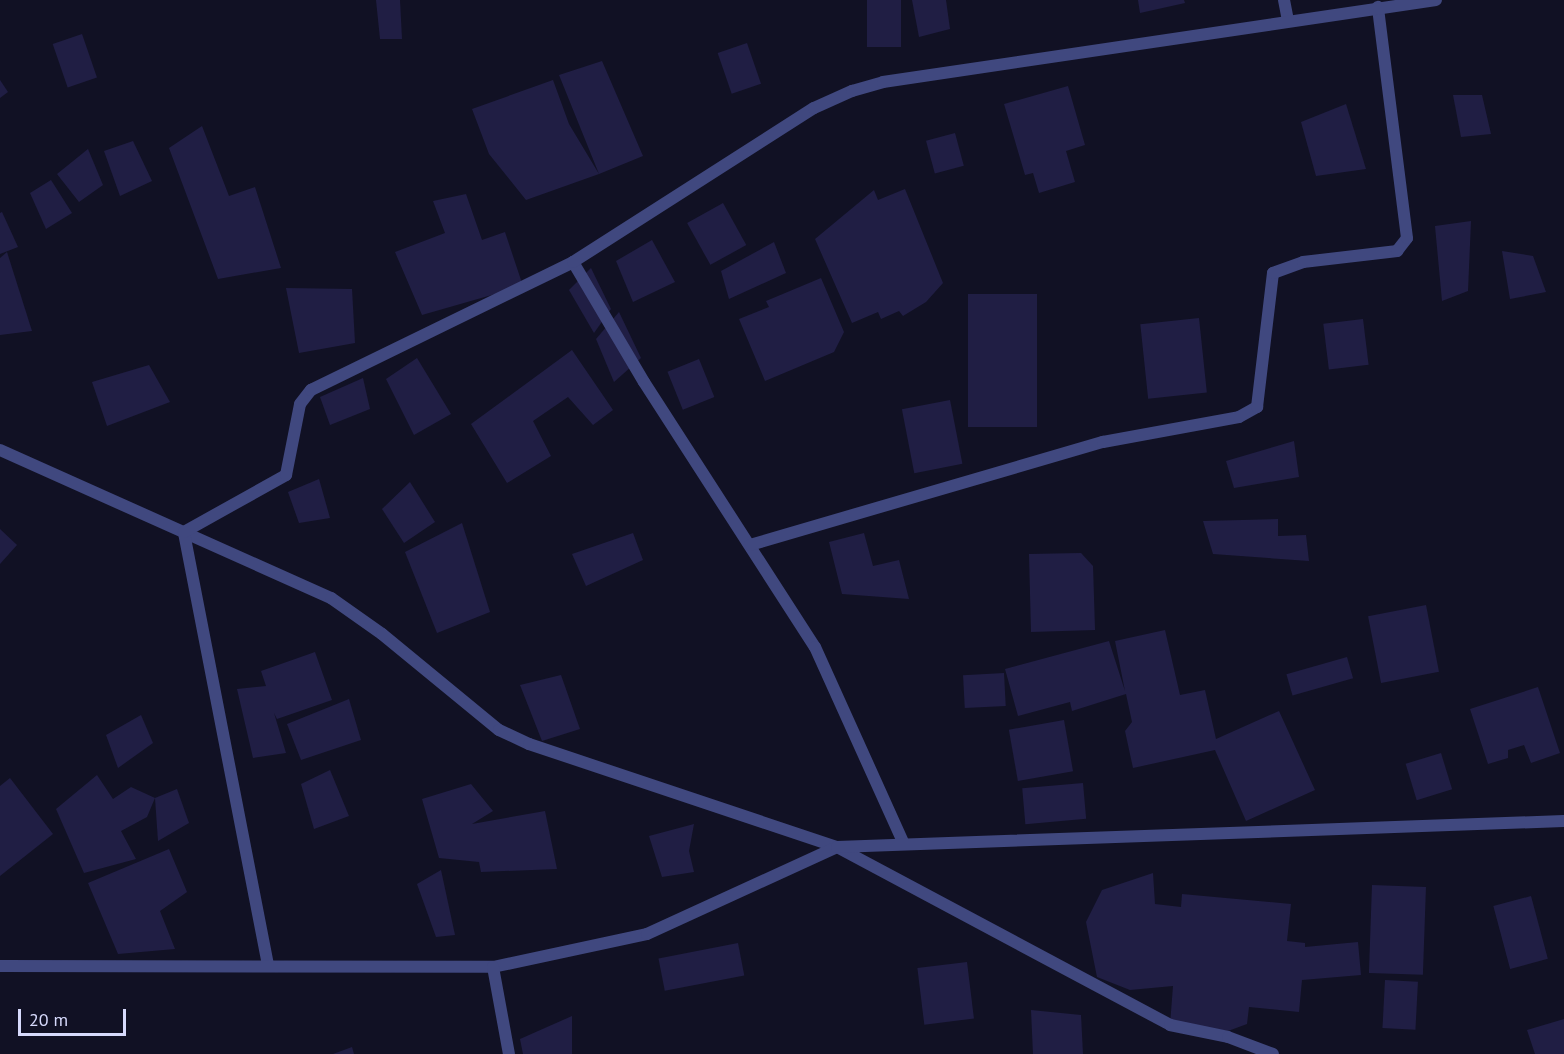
<!DOCTYPE html>
<style>
body{margin:0}
#map{position:relative;width:1564px;height:1054px;overflow:hidden;background:#111124;font-family:"PT Sans",sans-serif}
div>[style]{position:absolute}
[style*='--x']{left:calc(var(--x)*1px);top:calc(var(--y)*1px);width:calc(var(--w)*1px);rotate:calc(var(--a)*1deg)}
.building>*{inset:0;background:#201e44;transform-origin:0 0}
.minor>*{height:12px;margin:-6px;padding:0 6px;transform-origin:6px;border-radius:6px;background:#40487f}
span{translate:-50% -50%;white-space:nowrap;text-align:center;line-height:1.15;-webkit-text-stroke:4.5px #111124;paint-order:stroke}
.scale{position:absolute;left:18px;top:1009px;width:108px;height:27px;box-sizing:border-box;border:3px solid #d7dafc;border-top:0;padding-left:8px;font-size:18px;line-height:21px;white-space:nowrap;color:#d7dafc;-webkit-text-stroke:4px #111124;paint-order:stroke}
</style>
<div id="map">
<div class="building">
<i style="clip-path:polygon(376px 0,400px 0,402px 39px,380px 39px)"></i>
<i style="left:867px;top:0;width:34px;height:47px"></i>
<i style="clip-path:polygon(912px 0,946px 0,950px 29px,919px 37px)"></i>
<i style="clip-path:polygon(1138px 0,1184px 0,1185px 3px,1140px 13px)"></i>
<i style="left:82px;top:34px;width:46px;height:31px;rotate:71deg"></i>
<i style="left:747px;top:43px;width:43px;height:31px;rotate:71deg"></i>
<i style="clip-path:polygon(602px 61px,643px 156px,599px 174px,526px 200px,489px 154px,472px 109px,553px 80px,569px 124px,599px 174px,559px 75px)"></i>
<i style="clip-path:polygon(0 80px,8px 92px,0 98px)"></i>
<i style="clip-path:polygon(1068px 86px,1085px 145px,1066px 151px,1075px 182px,1039px 193px,1033px 173px,1025px 175px,1004px 104px)"></i>
<i style="clip-path:polygon(1453px 95px,1482px 95px,1491px 134px,1461px 137px)"></i>
<i style="clip-path:polygon(1346px 104px,1366px 169px,1316px 176px,1301px 122px)"></i>
<i style="clip-path:polygon(202px 126px,229px 196px,255px 187px,281px 268px,218px 279px,169px 148px)"></i>
<i style="left:955px;top:133px;width:34px;height:30px;rotate:75deg"></i>
<i style="clip-path:polygon(133px 141px,152px 181px,120px 196px,104px 151px)"></i>
<i style="clip-path:polygon(88px 149px,103px 185px,79px 202px,57px 174px)"></i>
<i style="clip-path:polygon(51px 180px,72px 213px,46px 229px,30px 193px)"></i>
<i style="clip-path:polygon(905px 189px,943px 283px,926px 302px,903px 316px,899px 311px,881px 319px,878px 312px,852px 323px,815px 239px,874px 190px,878px 200px)"></i>
<i style="clip-path:polygon(466px 194px,482px 240px,505px 232px,523px 286px,422px 315px,395px 252px,445px 233px,433px 201px)"></i>
<i style="left:723px;top:203px;width:48px;height:41px;rotate:61deg"></i>
<i style="clip-path:polygon(2px 212px,18px 247px,0 254px,0 213px)"></i>
<i style="clip-path:polygon(1471px 221px,1468px 291px,1442px 301px,1435px 226px)"></i>
<i style="clip-path:polygon(652px 240px,675px 282px,633px 302px,616px 261px)"></i>
<i style="clip-path:polygon(774px 242px,786px 273px,729px 299px,721px 271px)"></i>
<i style="clip-path:polygon(1502px 251px,1533px 256px,1546px 292px,1510px 299px)"></i>
<i style="clip-path:polygon(7px 252px,32px 331px,0 335px,0 258px)"></i>
<i style="clip-path:polygon(591px 268px,611px 309px,594px 333px,569px 290px)"></i>
<i style="clip-path:polygon(821px 278px,844px 332px,834px 352px,765px 381px,739px 319px,769px 307px,766px 301px)"></i>
<i style="clip-path:polygon(286px 288px,352px 289px,355px 343px,299px 353px)"></i>
<i style="left:968px;top:294px;width:69px;height:133px"></i>
<i style="clip-path:polygon(619px 312px,641px 358px,614px 382px,596px 339px)"></i>
<i style="left:1199px;top:318px;width:75px;height:59px;rotate:84deg"></i>
<i style="left:1363px;top:319px;width:46px;height:40px;rotate:83deg"></i>
<i style="clip-path:polygon(572px 350px,613px 410px,593px 425px,568px 397px,533px 421px,551px 456px,507px 483px,471px 424px)"></i>
<i style="clip-path:polygon(417px 358px,451px 414px,414px 435px,386px 379px)"></i>
<i style="left:699px;top:359px;width:41px;height:34px;rotate:68deg"></i>
<i style="clip-path:polygon(149px 365px,170px 402px,107px 426px,92px 382px)"></i>
<i style="clip-path:polygon(363px 378px,370px 409px,330px 425px,320px 397px)"></i>
<i style="left:950px;top:400px;width:65px;height:49px;rotate:79deg"></i>
<i style="clip-path:polygon(1294px 441px,1299px 477px,1234px 488px,1226px 461px)"></i>
<i style="clip-path:polygon(319px 479px,330px 518px,299px 523px,288px 492px)"></i>
<i style="clip-path:polygon(410px 482px,435px 522px,404px 543px,382px 509px)"></i>
<i style="clip-path:polygon(1278px 519px,1278px 536px,1306px 535px,1309px 561px,1213px 554px,1203px 521px)"></i>
<i style="clip-path:polygon(462px 523px,490px 612px,437px 633px,405px 552px)"></i>
<i style="clip-path:polygon(0 529px,17px 545px,0 564px)"></i>
<i style="clip-path:polygon(633px 533px,643px 560px,586px 586px,572px 554px)"></i>
<i style="clip-path:polygon(864px 533px,873px 566px,899px 560px,909px 599px,842px 594px,829px 542px)"></i>
<i style="clip-path:polygon(1081px 553px,1093px 566px,1095px 630px,1031px 632px,1029px 554px)"></i>
<i style="left:1426px;top:605px;width:68px;height:59px;rotate:79deg"></i>
<i style="clip-path:polygon(1165px 630px,1180px 695px,1205px 690px,1216px 739px,1279px 711px,1315px 790px,1246px 821px,1215px 750px,1133px 768px,1125px 731px,1132px 722px,1126px 694px,1072px 711px,1070px 702px,1018px 716px,1005px 669px,1109px 641px,1125px 691px,1115px 641px)"></i>
<i style="clip-path:polygon(315px 652px,332px 700px,277px 719px,274px 713px,286px 753px,253px 758px,237px 689px,266px 686px,261px 671px)"></i>
<i style="left:1347px;top:657px;width:22px;height:63px;rotate:74deg"></i>
<i style="left:1004px;top:673px;width:33px;height:41px;rotate:87deg"></i>
<i style="clip-path:polygon(561px 675px,580px 729px,542px 741px,520px 685px)"></i>
<i style="clip-path:polygon(1538px 687px,1560px 753px,1531px 763px,1524px 745px,1508px 750px,1508px 758px,1488px 764px,1470px 709px)"></i>
<i style="clip-path:polygon(349px 699px,361px 740px,301px 760px,287px 724px)"></i>
<i style="clip-path:polygon(141px 715px,153px 743px,118px 768px,106px 735px)"></i>
<i style="left:1064px;top:720px;width:52px;height:56px;rotate:80deg"></i>
<i style="left:1441px;top:753px;width:38px;height:37px;rotate:73deg"></i>
<i style="clip-path:polygon(330px 770px,349px 816px,314px 829px,301px 784px)"></i>
<i style="clip-path:polygon(97px 775px,113px 799px,131px 787px,155px 798px,147px 817px,121px 831px,136px 859px,84px 873px,56px 809px)"></i>
<i style="clip-path:polygon(10px 778px,53px 834px,0 876px,0 786px)"></i>
<i style="left:1083px;top:783px;width:36px;height:61px;rotate:85deg"></i>
<i style="clip-path:polygon(471px 784px,493px 811px,472px 824px,545px 811px,557px 869px,481px 872px,479px 862px,439px 858px,422px 799px)"></i>
<i style="clip-path:polygon(177px 789px,189px 823px,158px 841px,155px 798px)"></i>
<i style="clip-path:polygon(694px 824px,689px 851px,694px 872px,662px 877px,649px 836px)"></i>
<i style="clip-path:polygon(169px 849px,187px 892px,160px 911px,175px 949px,118px 954px,88px 883px)"></i>
<i style="clip-path:polygon(441px 870px,455px 935px,436px 937px,417px 884px)"></i>
<i style="clip-path:polygon(1153px 873px,1155px 904px,1181px 907px,1182px 894px,1291px 904px,1287px 941px,1305px 943px,1305px 947px,1358px 942px,1361px 975px,1302px 980px,1299px 1012px,1249px 1007px,1247px 1024px,1228px 1031px,1170px 1025px,1173px 986px,1130px 990px,1097px 977px,1086px 922px,1102px 890px)"></i>
<i style="left:1372px;top:885px;width:54px;height:88px;rotate:2deg"></i>
<i style="left:1531px;top:896px;width:65px;height:39px;rotate:75deg"></i>
<i style="left:738px;top:943px;width:33px;height:81px;rotate:79deg"></i>
<i style="left:967px;top:962px;width:57px;height:50px;rotate:83deg"></i>
<i style="left:1385px;top:980px;width:33px;height:48px;rotate:3deg"></i>
<i style="clip-path:polygon(1031px 1010px,1081px 1015px,1083px 1054px,1033px 1054px)"></i>
<i style="clip-path:polygon(572px 1016px,572px 1054px,523px 1054px,520px 1039px)"></i>
<i style="clip-path:polygon(1564px 1019px,1564px 1054px,1535px 1054px,1527px 1030px)"></i>
<i style="clip-path:polygon(352px 1047px,354px 1054px,333px 1054px)"></i>
</div>
<div class="minor">
<i style="--x:1284;--y:0;--w:21;--a:79"></i>
<i style="--x:573;--y:262;--w:139;--a:59.4"></i>
<i style="--x:644;--y:382;--w:315;--a:57.2"></i>
<i style="--x:815;--y:647;--w:216;--a:65.7"></i>
<i style="--x:0;--y:450;--w:363;--a:24.1"></i>
<i style="--x:331;--y:598;--w:62;--a:35.2"></i>
<i style="--x:382;--y:634;--w:151;--a:39.4"></i>
<i style="--x:499;--y:730;--w:33;--a:25"></i>
<i style="--x:529;--y:744;--w:325;--a:18.5"></i>
<i style="--x:837;--y:847;--w:378;--a:28.1"></i>
<i style="--x:1170;--y:1025;--w:59;--a:11.7"></i>
<i style="--x:1228;--y:1037;--w:48;--a:20.7"></i>
<i style="--x:750;--y:545;--w:368;--a:-16.3"></i>
<i style="--x:1103;--y:442;--w:138;--a:-10.4"></i>
<i style="--x:1239;--y:417;--w:21;--a:-29"></i>
<i style="--x:1257;--y:407;--w:135;--a:-83.2"></i>
<i style="--x:1273;--y:273;--w:32;--a:-20"></i>
<i style="--x:1303;--y:262;--w:95;--a:-6.7"></i>
<i style="--x:1397;--y:251;--w:16;--a:-52"></i>
<i style="--x:1407;--y:238;--w:233;--a:-97.2"></i>
<i style="--x:268;--y:965;--w:441;--a:-101"></i>
<i style="--x:184;--y:532;--w:117;--a:-29.2"></i>
<i style="--x:286;--y:475;--w:72;--a:-78.8"></i>
<i style="--x:300;--y:404;--w:18;--a:-52"></i>
<i style="--x:311;--y:390;--w:292;--a:-26"></i>
<i style="--x:573;--y:262;--w:286;--a:-32.6"></i>
<i style="--x:814;--y:108;--w:42;--a:-24.1"></i>
<i style="--x:852;--y:91;--w:32;--a:-16"></i>
<i style="--x:883;--y:82;--w:559;--a:-8.43"></i>
<i style="--x:0;--y:966;--w:493;--a:0.1"></i>
<i style="--x:493;--y:967;--w:157;--a:-12.1"></i>
<i style="--x:647;--y:934;--w:209;--a:-24.6"></i>
<i style="--x:837;--y:847;--w:727;--a:-2.05"></i>
<i style="--x:493;--y:967;--w:88;--a:79.6"></i>
</div>
<div class="scale">20 m</div>
</div>
